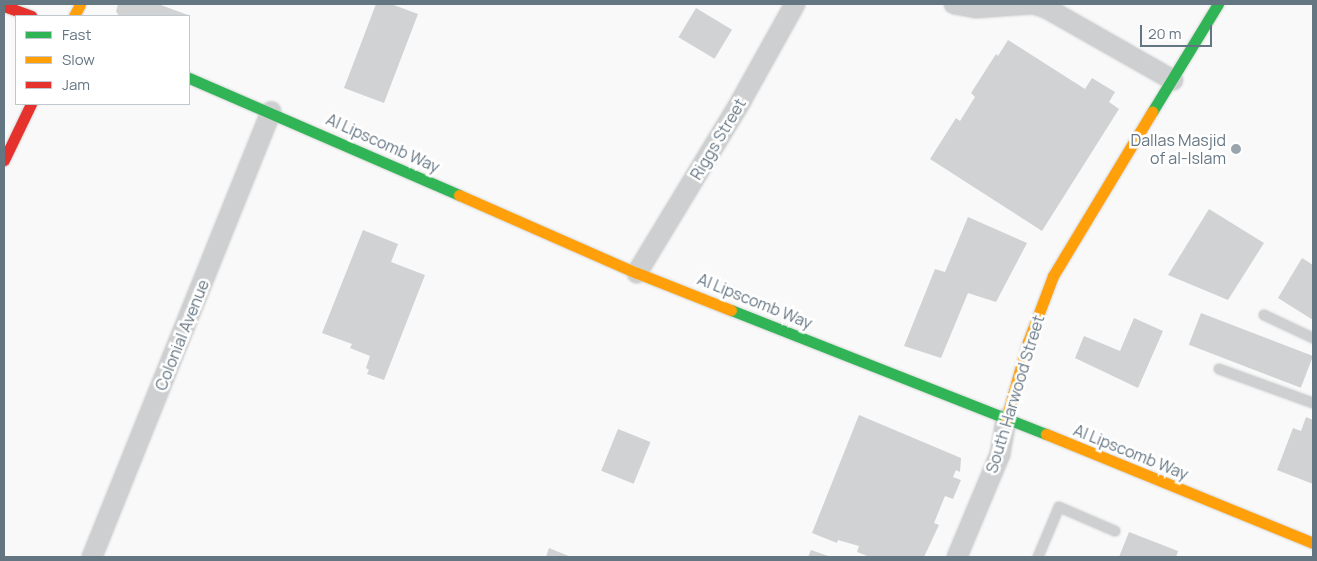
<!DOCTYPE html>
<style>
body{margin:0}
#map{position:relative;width:1317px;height:561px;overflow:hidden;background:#f9f9f9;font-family:Manrope,sans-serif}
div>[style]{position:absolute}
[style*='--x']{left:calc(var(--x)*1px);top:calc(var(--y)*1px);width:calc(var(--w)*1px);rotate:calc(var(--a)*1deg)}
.building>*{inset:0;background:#d0d2d3;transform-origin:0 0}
.roads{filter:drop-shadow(0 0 1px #d5d6d7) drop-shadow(0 0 1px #d5d6d7)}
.lane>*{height:10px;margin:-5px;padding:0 5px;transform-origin:5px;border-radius:5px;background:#cecfd0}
.street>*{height:20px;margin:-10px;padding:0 10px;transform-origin:10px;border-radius:10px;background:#cecfd0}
.fast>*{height:11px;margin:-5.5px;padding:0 5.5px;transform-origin:5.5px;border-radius:5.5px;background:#30b455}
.slow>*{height:11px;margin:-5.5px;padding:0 5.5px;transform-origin:5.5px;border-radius:5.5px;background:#ff9f0a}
.jam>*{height:11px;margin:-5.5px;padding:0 5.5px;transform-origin:5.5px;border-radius:5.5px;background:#e5322d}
.dots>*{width:14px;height:14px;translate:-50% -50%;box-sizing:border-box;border:2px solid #fff;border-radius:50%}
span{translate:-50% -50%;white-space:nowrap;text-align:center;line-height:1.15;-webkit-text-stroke:5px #fff;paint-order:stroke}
.street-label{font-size:16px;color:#657683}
.poi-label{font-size:16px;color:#657683}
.right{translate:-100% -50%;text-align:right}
.frame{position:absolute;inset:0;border:5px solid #657683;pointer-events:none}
.legend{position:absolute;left:15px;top:15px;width:175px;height:90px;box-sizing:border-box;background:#fff;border:1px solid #c1c8cd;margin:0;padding:6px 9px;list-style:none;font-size:15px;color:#657683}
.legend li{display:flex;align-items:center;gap:10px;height:25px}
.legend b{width:25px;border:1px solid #c1c8cd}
.scale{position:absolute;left:1140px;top:25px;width:72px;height:22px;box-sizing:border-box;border:2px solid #657683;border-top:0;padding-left:6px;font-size:15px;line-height:18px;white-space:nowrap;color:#657683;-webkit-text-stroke:4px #fff;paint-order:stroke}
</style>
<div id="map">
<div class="building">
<i style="clip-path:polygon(118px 4px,158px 4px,188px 15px,119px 16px,116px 11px)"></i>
<i style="clip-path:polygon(376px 4px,391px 4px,418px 14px,384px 103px,344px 88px)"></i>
<i style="left:696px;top:8px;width:42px;height:34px;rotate:31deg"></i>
<i style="clip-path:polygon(1008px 40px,1085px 89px,1092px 78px,1115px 92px,1109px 102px,1119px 109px,1042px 231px,930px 159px,956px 118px,960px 121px,975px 97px,971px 93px,996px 54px,998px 56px)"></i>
<i style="clip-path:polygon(1209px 209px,1264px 243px,1228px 300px,1168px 275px)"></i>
<i style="clip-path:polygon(968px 217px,1027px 243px,996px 302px,968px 293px,941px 358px,904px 346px,935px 269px,945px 272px)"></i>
<i style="clip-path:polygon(363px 230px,398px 244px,391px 262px,425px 275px,384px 380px,367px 374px,369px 370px,366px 368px,370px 356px,350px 348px,352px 344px,322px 333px)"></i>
<i style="clip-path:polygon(1302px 258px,1313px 265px,1313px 320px,1278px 298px)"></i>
<i style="left:1201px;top:313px;width:120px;height:34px;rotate:21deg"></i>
<i style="clip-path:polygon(1134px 318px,1163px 331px,1138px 388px,1075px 358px,1084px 336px,1120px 351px)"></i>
<i style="clip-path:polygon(859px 415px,961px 458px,960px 472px,956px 470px,953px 477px,961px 480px,953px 499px,945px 496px,934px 523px,939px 525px,924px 557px,870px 557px,857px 552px,859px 546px,838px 540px,837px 543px,812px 533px)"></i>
<i style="clip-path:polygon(1306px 417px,1313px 420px,1313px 484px,1277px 470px,1293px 428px,1301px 431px)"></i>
<i style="left:618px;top:429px;width:35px;height:45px;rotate:22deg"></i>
<i style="clip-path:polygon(1129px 532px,1178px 551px,1176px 557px,1119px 557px)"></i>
<i style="clip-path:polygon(549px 548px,571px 557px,546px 557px)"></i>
<i style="clip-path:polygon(811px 550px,831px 557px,808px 557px)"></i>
</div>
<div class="roads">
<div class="lane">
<i style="--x:1264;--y:315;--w:54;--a:25.1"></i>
<i style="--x:1219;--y:369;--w:100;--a:19.9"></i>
<i style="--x:1038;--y:557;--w:54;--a:-67.2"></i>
<i style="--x:1059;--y:507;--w:61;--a:23.2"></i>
</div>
<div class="street">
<i style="--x:954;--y:4;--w:22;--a:10"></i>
<i style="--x:976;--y:8;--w:57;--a:-4"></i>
<i style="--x:1033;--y:4;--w:14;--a:17"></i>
<i style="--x:1046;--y:8;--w:146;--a:29.6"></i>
<i style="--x:637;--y:273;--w:201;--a:-58.8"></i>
<i style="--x:741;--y:101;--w:111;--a:-60.9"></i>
<i style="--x:92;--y:557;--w:480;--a:-68.1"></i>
<i style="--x:957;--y:557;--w:112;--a:-67.3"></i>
<i style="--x:1000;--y:454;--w:36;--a:-80"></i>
</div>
<div class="fast">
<i style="--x:189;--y:78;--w:294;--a:23.4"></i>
<i style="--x:1152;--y:112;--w:127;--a:-58.6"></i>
<i style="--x:731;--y:310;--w:339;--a:21.5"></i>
</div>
<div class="slow">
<i style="--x:74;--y:16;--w:13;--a:-63"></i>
<i style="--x:459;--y:195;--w:194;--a:23.7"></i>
<i style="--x:637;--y:273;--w:101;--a:21.5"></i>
<i style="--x:1006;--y:419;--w:80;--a:-74.1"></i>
<i style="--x:1028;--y:342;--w:71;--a:-69.3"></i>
<i style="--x:1053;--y:276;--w:192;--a:-58.9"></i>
<i style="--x:1046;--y:434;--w:288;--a:22.2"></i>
</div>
<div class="jam">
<i style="--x:4;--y:6;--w:29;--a:20"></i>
<i style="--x:4;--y:160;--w:62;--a:-64.3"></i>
</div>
</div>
<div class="dots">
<i style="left:1236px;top:149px;background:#99a4ac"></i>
</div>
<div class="street-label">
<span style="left:718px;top:139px;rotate:-59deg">Riggs Street</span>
<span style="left:383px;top:143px;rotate:24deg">Al Lipscomb Way</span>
<span style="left:755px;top:301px;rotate:22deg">Al Lipscomb Way</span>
<span style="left:182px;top:335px;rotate:-68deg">Colonial Avenue</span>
<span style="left:1015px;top:394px;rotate:-73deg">South Harwood Street</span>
<span style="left:1131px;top:452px;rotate:22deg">Al Lipscomb Way</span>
</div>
<div class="poi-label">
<span class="right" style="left:1226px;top:149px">Dallas Masjid<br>of al-Islam</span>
</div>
<div class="frame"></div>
<ul class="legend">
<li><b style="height:6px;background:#30b455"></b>Fast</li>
<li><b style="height:6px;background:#ff9f0a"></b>Slow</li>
<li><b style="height:6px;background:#e5322d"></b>Jam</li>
</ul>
<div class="scale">20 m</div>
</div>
